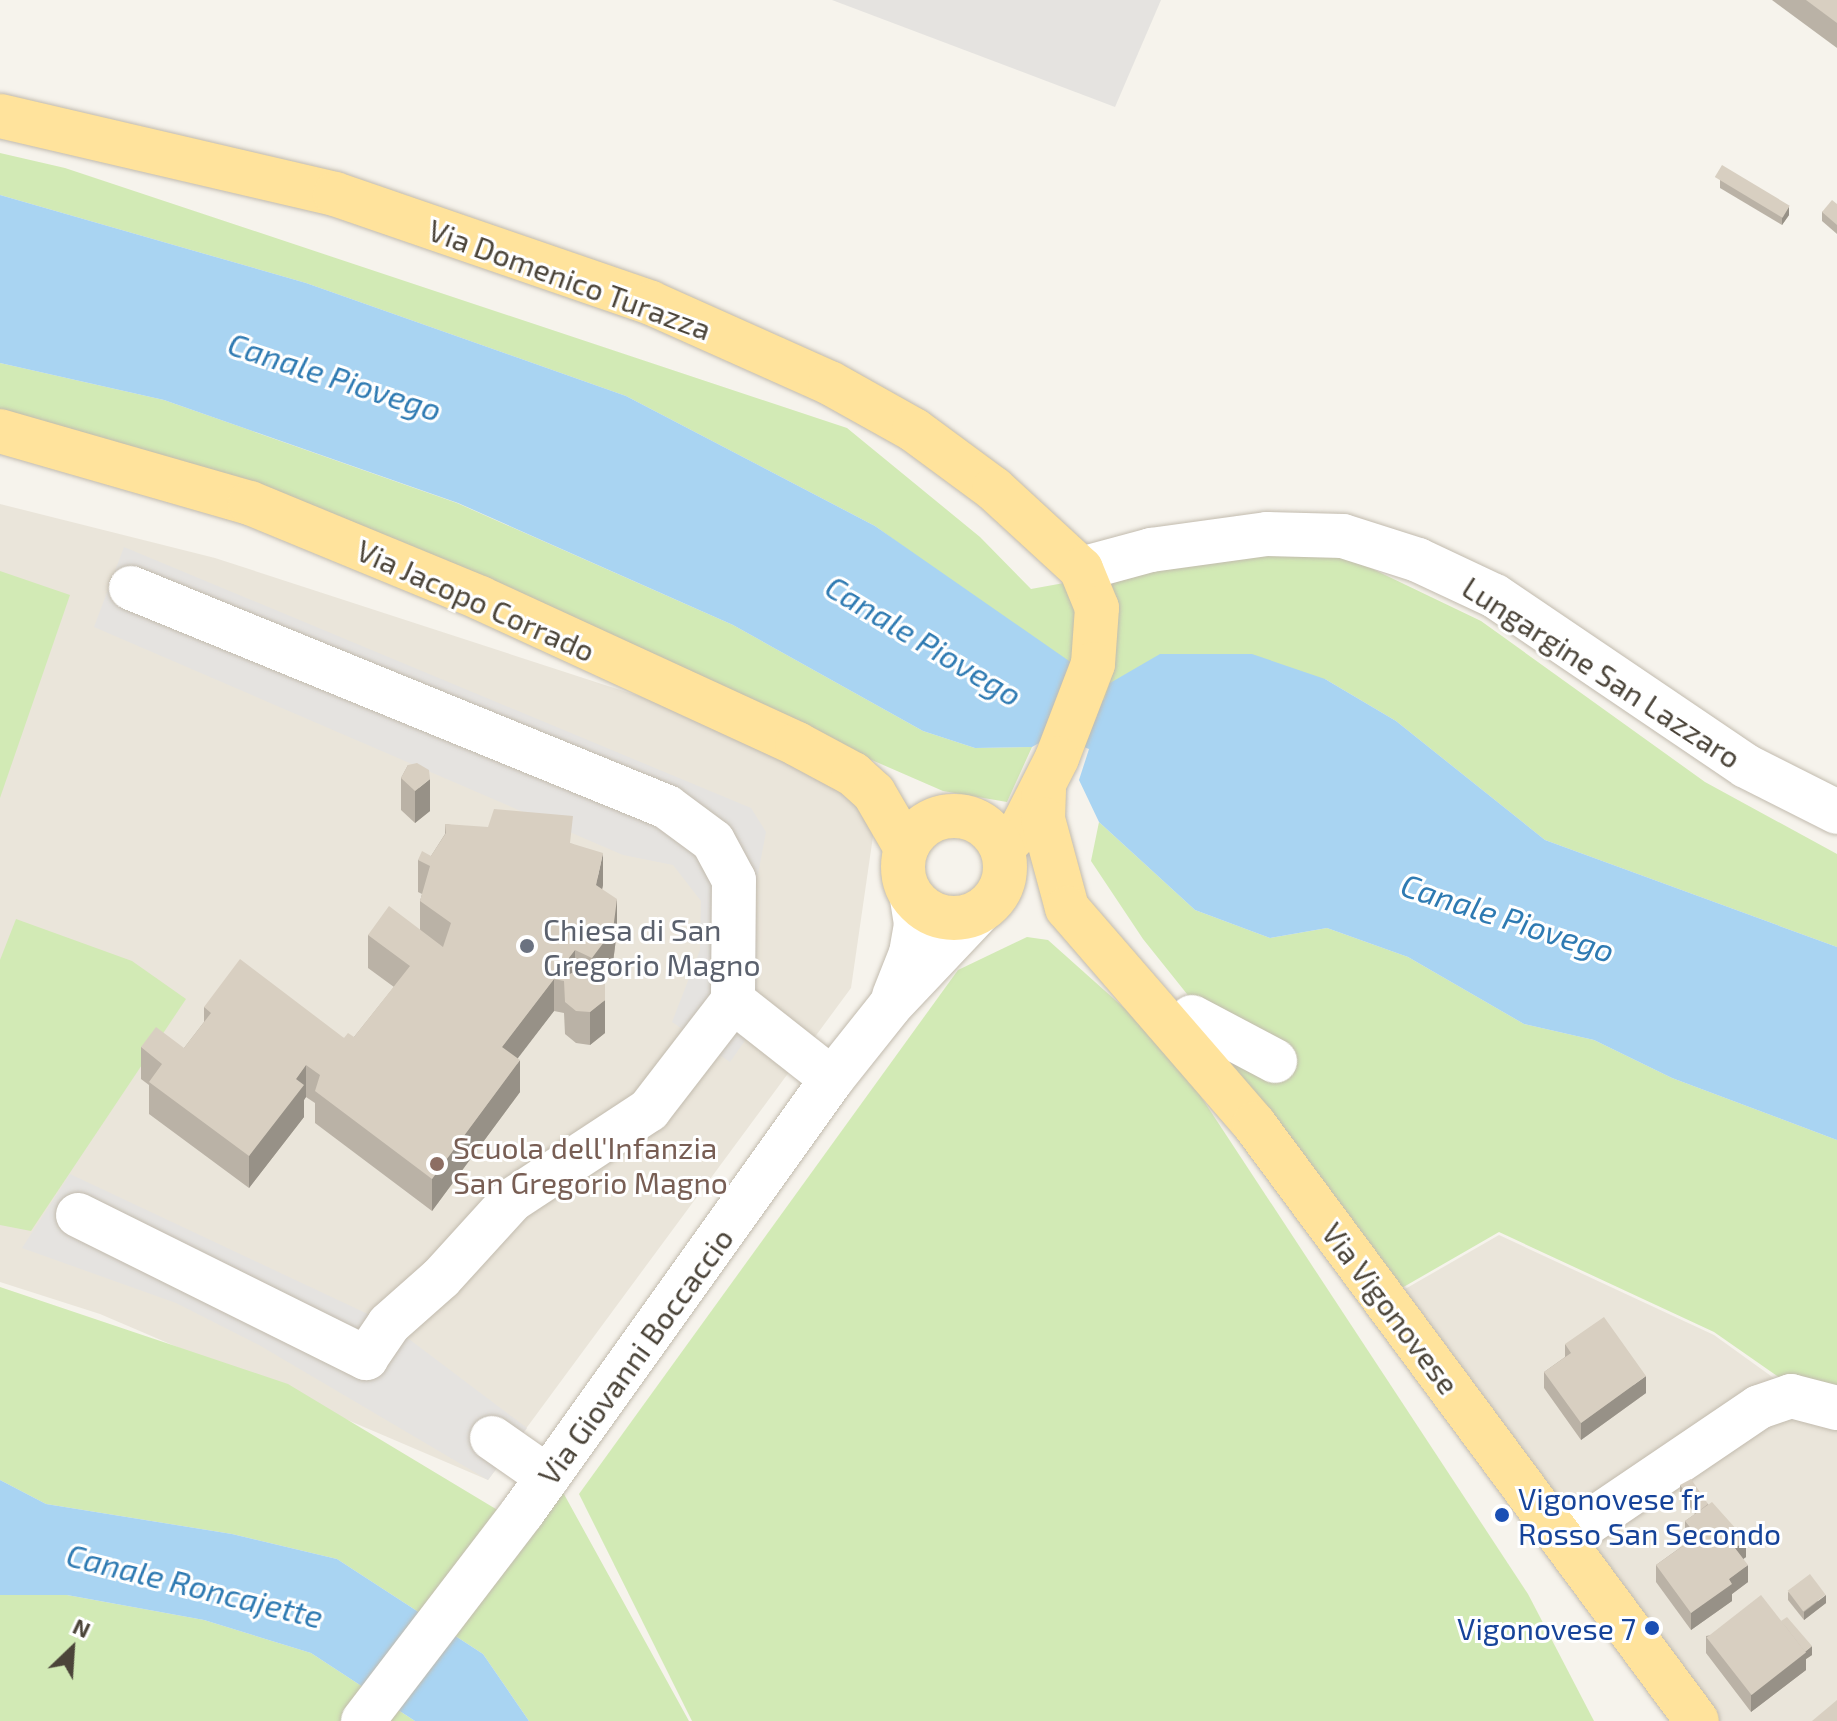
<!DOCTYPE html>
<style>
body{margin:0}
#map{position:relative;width:1837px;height:1721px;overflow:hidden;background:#f6f3ec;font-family:"Exo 2",sans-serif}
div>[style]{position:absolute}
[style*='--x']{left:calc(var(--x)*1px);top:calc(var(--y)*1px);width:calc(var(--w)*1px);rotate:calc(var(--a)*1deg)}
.residential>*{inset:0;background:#eae5da}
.green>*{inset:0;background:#d2eab5}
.parking>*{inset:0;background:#e5e3e0}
.water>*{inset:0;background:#a9d4f2}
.roads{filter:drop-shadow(0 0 2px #c2bbae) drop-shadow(0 0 2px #c2bbae)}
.minor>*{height:44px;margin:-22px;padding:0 22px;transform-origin:22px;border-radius:22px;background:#fff}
.major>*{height:44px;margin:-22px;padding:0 22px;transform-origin:22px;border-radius:22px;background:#ffe39c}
.major>.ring{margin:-22px;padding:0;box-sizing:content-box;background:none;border:44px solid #ffe39c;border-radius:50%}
.wall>*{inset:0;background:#bab2a6}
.shaded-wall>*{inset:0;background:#979187}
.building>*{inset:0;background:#d8cfc1;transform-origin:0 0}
.dots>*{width:22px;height:22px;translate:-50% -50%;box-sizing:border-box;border:4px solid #fff;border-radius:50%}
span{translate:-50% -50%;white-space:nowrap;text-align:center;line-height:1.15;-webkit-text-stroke:6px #fff;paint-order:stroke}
.street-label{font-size:30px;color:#4b4439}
.worship-label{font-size:30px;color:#5b616d}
.left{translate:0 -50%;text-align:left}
.education-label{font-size:30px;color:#785e54}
.transit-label{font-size:30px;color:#164399}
.right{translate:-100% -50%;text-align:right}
.water-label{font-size:32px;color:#2e7ab2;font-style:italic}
.north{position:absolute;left:32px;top:1609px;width:80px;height:80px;-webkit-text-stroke:6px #fff;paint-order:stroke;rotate:25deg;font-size:22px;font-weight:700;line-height:32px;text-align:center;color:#4b4439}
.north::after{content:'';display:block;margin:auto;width:28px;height:36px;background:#4b4439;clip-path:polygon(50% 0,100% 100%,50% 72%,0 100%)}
</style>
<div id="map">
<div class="residential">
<i style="clip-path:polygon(0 504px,215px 558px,694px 714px,880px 788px,851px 988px,488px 1480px,100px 1314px,0 1282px)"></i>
<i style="clip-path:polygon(1499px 1235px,1714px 1335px,1793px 1392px,1837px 1409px,1837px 1721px,1694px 1721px,1379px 1304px)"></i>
</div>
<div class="green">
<i style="clip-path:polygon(0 153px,65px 168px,847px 428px,980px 537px,1031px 589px,1185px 561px,1331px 549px,1481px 621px,1705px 782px,1837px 854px,1837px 947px,1545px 840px,1396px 721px,1325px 679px,1111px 683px,1104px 700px,1063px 680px,969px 594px,875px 526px,626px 396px,306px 283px,0 195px)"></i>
<i style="clip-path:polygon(0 363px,164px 400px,457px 503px,733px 625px,923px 731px,975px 748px,1032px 747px,1007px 802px,943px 791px,704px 687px,0 420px)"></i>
<i style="clip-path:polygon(0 571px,70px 595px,0 798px)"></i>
<i style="clip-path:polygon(1099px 822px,1195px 910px,1270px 938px,1327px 928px,1408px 957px,1524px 1024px,1594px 1040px,1672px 1078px,1837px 1140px,1837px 1403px,1793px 1387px,1714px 1332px,1499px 1232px,1374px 1304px,1203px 1014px,1143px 939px,1091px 861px)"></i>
<i style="clip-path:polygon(16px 919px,132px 961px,186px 999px,31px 1231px,0 1225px,0 960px)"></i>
<i style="clip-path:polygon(1027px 937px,1048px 940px,1169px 1048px,1528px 1594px,1594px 1721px,692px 1721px,579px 1494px,958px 970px)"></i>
<i style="clip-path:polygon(0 1287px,288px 1384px,519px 1523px,554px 1476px,689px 1721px,529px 1721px,483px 1654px,337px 1559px,232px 1534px,46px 1504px,0 1480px)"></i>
<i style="clip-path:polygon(0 1595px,67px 1595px,204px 1620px,311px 1653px,415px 1721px,0 1721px)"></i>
</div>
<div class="parking">
<i style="clip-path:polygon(832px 0,1161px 0,1115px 107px)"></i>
<i style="clip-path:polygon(124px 547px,751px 808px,766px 832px,755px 890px,758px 1022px,730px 1062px,672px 1022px,700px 950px,701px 901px,673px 865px,623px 855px,94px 627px)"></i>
<i style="clip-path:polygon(70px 1174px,389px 1324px,527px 1428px,488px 1480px,259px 1345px,176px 1303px,22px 1248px)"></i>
</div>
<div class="water">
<i style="clip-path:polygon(0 195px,306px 283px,626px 396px,875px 526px,1072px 663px,1064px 680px,1104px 700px,1110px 683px,1160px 654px,1252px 654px,1325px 679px,1396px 721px,1545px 840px,1837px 947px,1837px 1140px,1672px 1078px,1594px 1040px,1524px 1024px,1408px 957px,1327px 928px,1270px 938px,1195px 910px,1099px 822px,1079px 780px,1089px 749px,1053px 735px,1032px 747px,975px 748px,923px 731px,733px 625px,458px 503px,164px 400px,0 363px)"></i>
<i style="clip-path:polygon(0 1480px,46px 1504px,232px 1534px,337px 1559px,483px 1654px,529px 1721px,415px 1721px,311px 1653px,204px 1620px,67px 1595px,0 1595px)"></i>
</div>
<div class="roads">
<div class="minor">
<i style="--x:1081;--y:569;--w:73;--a:-15.2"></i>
<i style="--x:1151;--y:550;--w:117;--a:-7.9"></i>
<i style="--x:1267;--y:534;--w:76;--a:1.5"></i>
<i style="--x:1343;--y:536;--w:79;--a:17.7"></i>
<i style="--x:1418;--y:560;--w:85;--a:25.1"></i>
<i style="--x:1495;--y:596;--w:303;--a:34.1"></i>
<i style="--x:1746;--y:766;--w:102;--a:26.8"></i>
<i style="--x:131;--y:588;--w:579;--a:22.22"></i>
<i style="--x:667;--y:807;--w:57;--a:36.5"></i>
<i style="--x:713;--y:841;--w:44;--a:61.7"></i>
<i style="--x:734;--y:880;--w:121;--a:90.5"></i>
<i style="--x:733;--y:1001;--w:126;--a:38.2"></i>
<i style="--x:894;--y:996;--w:46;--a:-68.4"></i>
<i style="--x:911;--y:953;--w:29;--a:-80"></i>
<i style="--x:916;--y:924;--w:26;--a:-99"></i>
<i style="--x:1192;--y:1017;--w:94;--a:27.9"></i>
<i style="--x:78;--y:1215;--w:322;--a:26.4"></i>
<i style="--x:366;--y:1358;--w:41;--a:-55.9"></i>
<i style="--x:389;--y:1324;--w:69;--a:-41.5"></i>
<i style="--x:441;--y:1278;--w:105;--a:-47.7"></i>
<i style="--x:512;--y:1200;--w:164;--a:-33.3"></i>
<i style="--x:649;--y:1110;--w:138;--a:-52.4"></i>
<i style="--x:492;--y:1438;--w:68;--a:34.9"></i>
<i style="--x:1564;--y:1539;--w:235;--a:-34.1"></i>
<i style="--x:1759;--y:1407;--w:34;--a:-19"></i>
<i style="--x:1791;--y:1396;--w:48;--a:14.6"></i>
<i style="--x:363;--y:1721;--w:262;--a:-52.6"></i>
<i style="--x:522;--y:1513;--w:533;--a:-54.46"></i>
<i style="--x:832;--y:1079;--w:93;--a:-51.5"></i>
<i style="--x:890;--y:1006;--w:128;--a:-46.6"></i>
</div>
<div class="major">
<i style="--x:0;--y:116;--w:344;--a:13.1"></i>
<i style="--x:335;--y:194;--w:334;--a:19"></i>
<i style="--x:651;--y:303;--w:196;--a:24.1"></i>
<i style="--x:830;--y:383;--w:96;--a:29.2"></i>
<i style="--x:914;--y:430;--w:99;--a:36.4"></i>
<i style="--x:994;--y:489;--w:118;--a:42.6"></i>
<i style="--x:1081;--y:569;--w:42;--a:67.7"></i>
<i style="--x:1097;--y:608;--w:56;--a:94.1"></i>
<i style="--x:1093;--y:664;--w:101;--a:111"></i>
<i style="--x:1057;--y:758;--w:80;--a:116.9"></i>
<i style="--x:1021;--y:829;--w:27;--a:135"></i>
<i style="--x:0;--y:431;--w:260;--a:16.1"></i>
<i style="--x:250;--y:503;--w:249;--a:22.4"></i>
<i style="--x:480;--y:598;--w:349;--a:24.7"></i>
<i style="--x:797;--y:744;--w:64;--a:28.2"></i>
<i style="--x:853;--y:774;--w:28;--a:42"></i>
<i style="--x:874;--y:793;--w:64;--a:59.8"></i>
<i style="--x:1044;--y:790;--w:29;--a:92"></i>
<i style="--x:1043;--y:819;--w:92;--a:74.9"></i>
<i style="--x:1067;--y:908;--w:286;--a:49.1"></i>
<i style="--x:1254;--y:1124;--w:743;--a:53.42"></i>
<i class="ring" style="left:903px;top:816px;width:58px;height:58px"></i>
</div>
</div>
<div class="wall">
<i style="clip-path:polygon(1772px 0,1837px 0,1837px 48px)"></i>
<i style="clip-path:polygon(1720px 179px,1789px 215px,1782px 225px,1720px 188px)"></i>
<i style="clip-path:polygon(1837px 204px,1837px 234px,1822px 221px,1822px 212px)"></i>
<i style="clip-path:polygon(408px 765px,430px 811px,415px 823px,401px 810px,401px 778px)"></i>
<i style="clip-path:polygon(445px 824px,573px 844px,603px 885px,602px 889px,617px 931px,613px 962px,602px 977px,605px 1033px,590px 1045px,576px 1043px,565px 1034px,564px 1013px,554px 1011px,517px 1058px,520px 1092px,432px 1211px,315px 1123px,315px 1103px,306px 1097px,304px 1100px,304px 1117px,249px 1188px,149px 1114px,149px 1085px,141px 1079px,141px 1047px,184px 1048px,204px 1022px,204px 1007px,344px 1038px,354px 1037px,394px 987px,368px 968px,368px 935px,420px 930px,420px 901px,422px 894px,418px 892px,418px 860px,431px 856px,445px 834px)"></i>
<i style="clip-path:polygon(1565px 1344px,1646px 1393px,1581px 1440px,1544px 1388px,1544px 1372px,1565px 1357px)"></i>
<i style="clip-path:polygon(1680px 1485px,1708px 1504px,1746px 1557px,1743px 1559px,1748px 1582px,1732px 1594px,1732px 1601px,1691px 1630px,1656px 1582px,1656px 1565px,1688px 1542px,1685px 1538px,1685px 1521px,1695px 1514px,1680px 1493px)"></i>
<i style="clip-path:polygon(1788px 1592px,1826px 1603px,1804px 1620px,1788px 1600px)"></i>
<i style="clip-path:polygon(1781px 1621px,1812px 1655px,1806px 1659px,1806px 1670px,1751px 1712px,1706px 1653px,1706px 1636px)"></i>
</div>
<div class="shaded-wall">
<i style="clip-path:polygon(1789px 206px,1789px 215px,1782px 225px,1782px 217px)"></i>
<i style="clip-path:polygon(430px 779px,430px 811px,415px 823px,415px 791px)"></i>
<i style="clip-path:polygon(603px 853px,603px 885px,596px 918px,596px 885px)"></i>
<i style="clip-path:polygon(617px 899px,617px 931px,613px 962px,592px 990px,592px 958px)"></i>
<i style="clip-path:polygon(575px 950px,575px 982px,564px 981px,561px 968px)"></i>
<i style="clip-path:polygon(554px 979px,554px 1011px,502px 1079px,502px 1047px)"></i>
<i style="clip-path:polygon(605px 1000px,605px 1033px,590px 1045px,590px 1012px)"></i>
<i style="clip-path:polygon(520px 1060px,520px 1092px,432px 1211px,432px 1179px)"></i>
<i style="clip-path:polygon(306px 1065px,306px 1097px,304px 1100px,304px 1117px,249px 1188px,249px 1156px,296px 1079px)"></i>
<i style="clip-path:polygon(1646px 1376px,1646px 1393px,1581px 1440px,1581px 1423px)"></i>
<i style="clip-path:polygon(1746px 1540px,1746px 1557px,1735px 1565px,1735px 1548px)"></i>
<i style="clip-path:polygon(1748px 1565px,1748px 1582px,1732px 1594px,1732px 1601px,1691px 1630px,1691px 1613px,1729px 1579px)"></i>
<i style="clip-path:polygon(1826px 1595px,1826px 1603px,1804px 1620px,1804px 1612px)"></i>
<i style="clip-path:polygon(1812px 1646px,1812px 1655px,1806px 1659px,1806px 1670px,1751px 1712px,1751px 1695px)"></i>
</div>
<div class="building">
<i style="clip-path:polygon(1806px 0,1837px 0,1837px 23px)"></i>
<i style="left:1722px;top:165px;width:79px;height:14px;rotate:31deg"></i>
<i style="clip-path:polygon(1832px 200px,1837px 204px,1837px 225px,1822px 212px)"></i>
<i style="clip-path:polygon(417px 763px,429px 770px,430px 779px,415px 791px,401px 778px,408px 765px)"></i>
<i style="clip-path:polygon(494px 809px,573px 816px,570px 843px,603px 853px,596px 885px,617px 899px,613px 930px,592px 958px,575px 950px,561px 968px,568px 975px,581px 968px,595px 970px,605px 980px,605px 1000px,590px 1012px,576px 1011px,565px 1002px,564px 981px,554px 979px,502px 1047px,520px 1060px,432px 1179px,315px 1091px,320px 1075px,306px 1065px,296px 1079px,304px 1085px,249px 1156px,149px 1082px,162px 1064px,141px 1047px,156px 1027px,184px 1048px,211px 1013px,204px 1007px,240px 959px,344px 1038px,348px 1033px,354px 1037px,410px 966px,368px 935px,389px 906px,443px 947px,451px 923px,420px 901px,430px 866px,418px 860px,422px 851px,431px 856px,446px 833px,445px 824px,488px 827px)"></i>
<i style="clip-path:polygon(1604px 1317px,1646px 1376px,1581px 1423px,1544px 1372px,1571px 1353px,1565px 1344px)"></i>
<i style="clip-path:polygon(1691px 1479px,1708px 1504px,1699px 1511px,1680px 1485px)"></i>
<i style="clip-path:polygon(1712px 1502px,1746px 1540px,1735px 1548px,1748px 1565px,1729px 1579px,1732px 1584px,1691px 1613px,1656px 1565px,1697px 1536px,1685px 1521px)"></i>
<i style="left:1810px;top:1574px;width:26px;height:28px;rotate:53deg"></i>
<i style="left:1761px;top:1595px;width:73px;height:69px;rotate:52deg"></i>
<i style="clip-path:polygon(1787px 1617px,1812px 1646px,1805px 1652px,1781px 1621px)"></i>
<i style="clip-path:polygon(1837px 1700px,1837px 1721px,1812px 1721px)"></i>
</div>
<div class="dots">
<i style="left:527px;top:946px;background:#6b7280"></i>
<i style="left:437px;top:1164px;background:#8d6e63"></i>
<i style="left:1502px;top:1515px;background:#1a4fb4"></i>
<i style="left:1652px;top:1628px;background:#1a4fb4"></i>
</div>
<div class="street-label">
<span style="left:570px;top:279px;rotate:20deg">Via Domenico Turazza</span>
<span style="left:476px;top:600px;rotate:24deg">Via Jacopo Corrado</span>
<span style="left:1602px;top:672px;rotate:33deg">Lungargine San Lazzaro</span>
<span style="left:1391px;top:1308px;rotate:53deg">Via Vigonovese</span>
<span style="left:635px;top:1356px;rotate:-54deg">Via Giovanni Boccaccio</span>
</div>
<div class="worship-label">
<span class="left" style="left:543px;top:946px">Chiesa di San<br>Gregorio Magno</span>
</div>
<div class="education-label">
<span class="left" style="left:453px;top:1164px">Scuola dell'Infanzia<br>San Gregorio Magno</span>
</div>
<div class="transit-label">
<span class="left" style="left:1518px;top:1515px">Vigonovese fr<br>Rosso San Secondo</span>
<span class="right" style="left:1636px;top:1628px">Vigonovese 7</span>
</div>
<div class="water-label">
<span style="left:335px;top:376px;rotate:18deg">Canale Piovego</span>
<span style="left:924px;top:640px;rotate:31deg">Canale Piovego</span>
<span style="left:1508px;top:917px;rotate:18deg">Canale Piovego</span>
<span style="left:195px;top:1585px;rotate:14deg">Canale Roncajette</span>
</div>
<div class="north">N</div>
</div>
